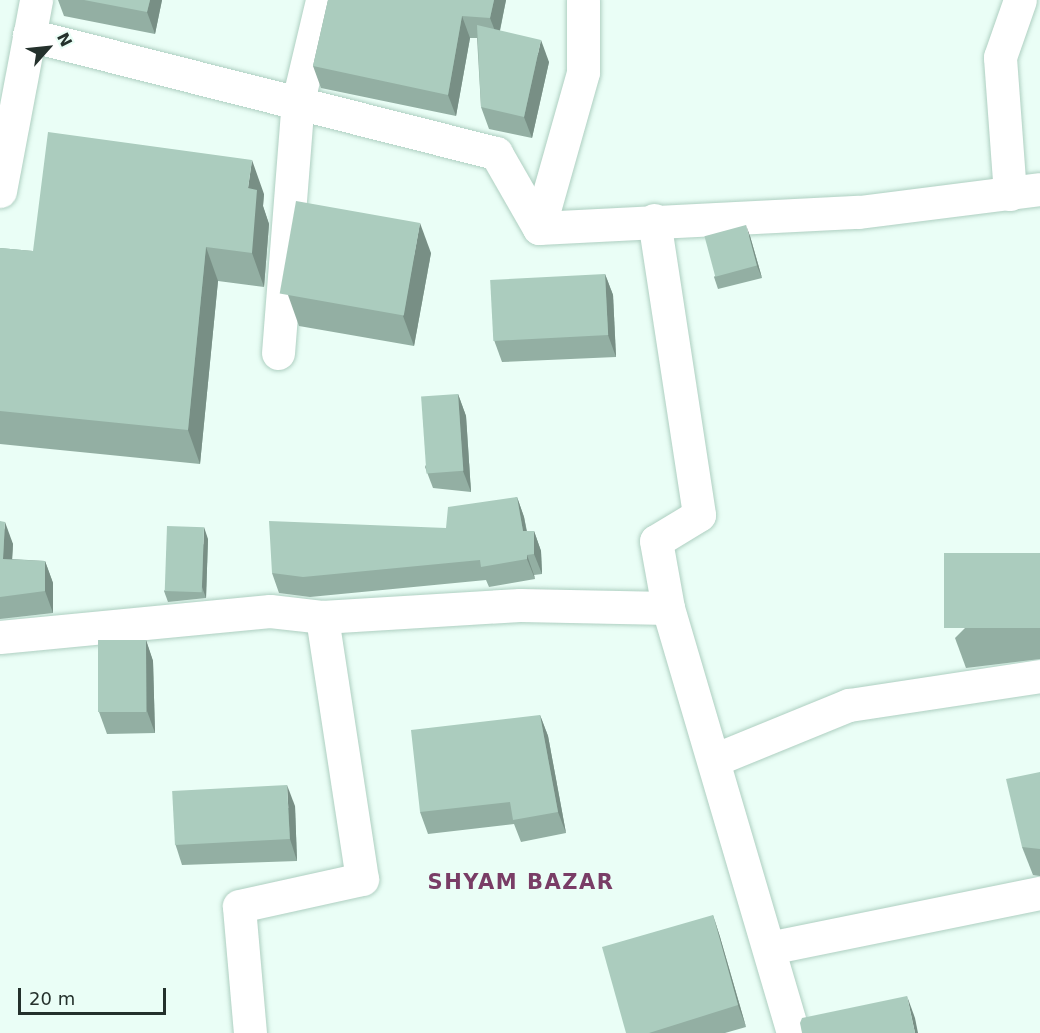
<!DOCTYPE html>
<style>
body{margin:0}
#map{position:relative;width:1040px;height:1033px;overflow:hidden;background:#eafef6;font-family:"DejaVu Sans",sans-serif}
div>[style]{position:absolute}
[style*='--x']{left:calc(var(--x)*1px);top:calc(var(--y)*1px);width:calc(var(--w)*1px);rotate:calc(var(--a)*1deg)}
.roads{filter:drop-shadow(0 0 2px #aecfc1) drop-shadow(0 0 2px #aecfc1)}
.minor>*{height:33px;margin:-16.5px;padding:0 16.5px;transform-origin:16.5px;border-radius:16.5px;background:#fff}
.wall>*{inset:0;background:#93afa3}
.shaded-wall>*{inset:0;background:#788f85}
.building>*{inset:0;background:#abccbe;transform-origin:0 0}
span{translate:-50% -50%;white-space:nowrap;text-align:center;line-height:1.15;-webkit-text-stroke:6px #eafef6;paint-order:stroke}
.district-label{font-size:21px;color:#793d66;font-weight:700;letter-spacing:1.5px}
.north{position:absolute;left:18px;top:18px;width:60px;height:60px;-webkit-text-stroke:4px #eafef6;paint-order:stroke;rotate:63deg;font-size:16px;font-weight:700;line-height:24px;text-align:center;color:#24312c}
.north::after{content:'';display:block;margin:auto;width:21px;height:27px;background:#24312c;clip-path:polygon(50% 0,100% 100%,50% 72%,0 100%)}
.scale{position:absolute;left:18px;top:988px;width:148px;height:27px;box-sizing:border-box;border:3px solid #24312c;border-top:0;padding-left:8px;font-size:18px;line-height:21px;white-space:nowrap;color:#24312c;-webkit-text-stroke:4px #eafef6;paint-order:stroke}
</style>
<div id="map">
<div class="roads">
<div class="minor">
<i style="--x:29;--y:35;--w:482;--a:14.2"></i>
<i style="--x:496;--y:153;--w:86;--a:60.2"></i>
<i style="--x:539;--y:228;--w:320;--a:-2.9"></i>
<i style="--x:859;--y:212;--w:182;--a:-7.2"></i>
<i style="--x:0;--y:191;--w:194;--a:-79.3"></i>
<i style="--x:1010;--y:194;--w:137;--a:-94.2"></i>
<i style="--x:1000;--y:57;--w:60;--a:-70.7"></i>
<i style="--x:654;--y:220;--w:298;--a:81.3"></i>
<i style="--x:699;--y:515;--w:50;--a:148.8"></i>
<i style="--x:656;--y:541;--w:68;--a:79.8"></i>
<i style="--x:668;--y:608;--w:443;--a:73.6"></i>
<i style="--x:539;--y:228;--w:162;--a:-74.2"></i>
<i style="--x:583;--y:72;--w:72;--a:-90"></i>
<i style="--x:278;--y:353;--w:253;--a:-85.5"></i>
<i style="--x:298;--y:101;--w:104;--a:-76.6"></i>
<i style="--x:0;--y:637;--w:271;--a:-5.5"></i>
<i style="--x:270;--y:611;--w:52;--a:6.6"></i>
<i style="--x:322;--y:617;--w:198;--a:-3.5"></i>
<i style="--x:520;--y:605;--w:148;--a:1.2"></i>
<i style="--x:714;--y:760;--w:146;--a:-22.2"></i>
<i style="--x:849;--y:705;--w:193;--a:-8.6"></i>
<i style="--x:769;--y:948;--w:277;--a:-11.5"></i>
<i style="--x:250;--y:1033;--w:127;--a:-95"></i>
<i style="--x:239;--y:906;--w:126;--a:-12.4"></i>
<i style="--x:362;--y:879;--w:265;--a:-98.7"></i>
</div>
</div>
<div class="wall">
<i style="clip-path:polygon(58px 0,162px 0,155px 34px,64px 16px)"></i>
<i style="clip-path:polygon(328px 0,506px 0,500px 31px,549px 62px,532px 138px,489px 129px,481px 107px,477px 38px,470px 38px,456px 116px,321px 88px,313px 66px)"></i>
<i style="clip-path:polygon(264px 194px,263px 206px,269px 224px,264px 287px,218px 281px,200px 464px,0 444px,0 248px,33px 251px)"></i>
<i style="clip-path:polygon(750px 236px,762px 278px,718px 289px,714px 277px)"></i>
<i style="clip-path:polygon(431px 253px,414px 346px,299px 326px,288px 295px)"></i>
<i style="clip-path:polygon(605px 274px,613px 295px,616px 357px,502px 362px,494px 340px)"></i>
<i style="clip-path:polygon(458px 394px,466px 416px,471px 492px,433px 488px,425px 467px)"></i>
<i style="clip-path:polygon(517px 497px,524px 517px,527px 531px,534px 531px,541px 551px,542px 574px,534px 575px,535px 579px,489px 587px,486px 580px,310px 597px,279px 593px,272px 573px,446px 528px)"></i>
<i style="clip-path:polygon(0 521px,13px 544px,12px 559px,45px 561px,53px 583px,53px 613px,0 619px)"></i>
<i style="clip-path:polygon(208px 539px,206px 598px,168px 602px,164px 591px)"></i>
<i style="clip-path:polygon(1040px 553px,1040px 659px,966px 668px,955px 638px)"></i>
<i style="clip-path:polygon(146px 640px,153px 661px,155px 733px,107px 734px,99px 712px)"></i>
<i style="clip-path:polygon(540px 715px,548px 736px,566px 833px,521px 842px,514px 824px,428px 834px,420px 812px)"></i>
<i style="clip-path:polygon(1040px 772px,1040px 876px,1033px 875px,1022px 847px)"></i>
<i style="clip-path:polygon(295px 806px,297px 861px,182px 865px,175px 843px)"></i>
<i style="clip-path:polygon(713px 915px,720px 937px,746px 1027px,725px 1033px,626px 1033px)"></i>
</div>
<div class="shaded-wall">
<i style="clip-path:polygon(150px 0,162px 0,155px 34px,147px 12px)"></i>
<i style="clip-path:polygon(494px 0,506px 0,498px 39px,490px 18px)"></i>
<i style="clip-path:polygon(462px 16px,470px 38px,456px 116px,448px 95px)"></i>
<i style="clip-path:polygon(541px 40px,549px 62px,532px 138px,524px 117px)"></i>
<i style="clip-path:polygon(252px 160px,264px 194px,263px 206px,269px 224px,264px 287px,252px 253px,248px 188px)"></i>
<i style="clip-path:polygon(420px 223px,431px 253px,414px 346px,403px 316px)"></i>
<i style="clip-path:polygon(746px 225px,750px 236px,762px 278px,757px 266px)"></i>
<i style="clip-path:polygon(206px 247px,218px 281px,200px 464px,188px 430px)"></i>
<i style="clip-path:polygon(605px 274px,613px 295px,616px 357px,608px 335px)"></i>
<i style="clip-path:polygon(458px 394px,466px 416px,471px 492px,463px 471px)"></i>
<i style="clip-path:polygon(517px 497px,524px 517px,530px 551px,523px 531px)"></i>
<i style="clip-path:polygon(5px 522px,13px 544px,11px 580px,3px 559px)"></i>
<i style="clip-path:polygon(204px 527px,208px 539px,206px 598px,202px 587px)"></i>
<i style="clip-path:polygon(534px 531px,541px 551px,542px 574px,534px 554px)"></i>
<i style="clip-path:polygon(527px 555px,534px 575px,535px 579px,527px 559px)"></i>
<i style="clip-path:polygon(45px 561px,53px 583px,53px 613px,45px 591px)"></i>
<i style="clip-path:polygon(146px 640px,153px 661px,155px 733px,147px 711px)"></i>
<i style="clip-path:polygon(540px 715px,548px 736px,566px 833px,558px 812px)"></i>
<i style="clip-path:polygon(287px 785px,295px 806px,297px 861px,290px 839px)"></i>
<i style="clip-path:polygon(713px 915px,720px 937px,746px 1027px,738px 1005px)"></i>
<i style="clip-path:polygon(907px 996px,915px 1018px,918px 1033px,915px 1033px)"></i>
</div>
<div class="building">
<i style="clip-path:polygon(84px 0,150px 0,147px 12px)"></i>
<i style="clip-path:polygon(328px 0,494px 0,490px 18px,462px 16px,448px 95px,313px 66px)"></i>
<i style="clip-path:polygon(477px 25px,541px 40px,524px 117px,481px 107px)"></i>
<i style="clip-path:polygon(48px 132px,252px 160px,248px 188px,257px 190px,252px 253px,206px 247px,188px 430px,0 411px,0 248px,33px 251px)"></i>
<i style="left:296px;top:201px;width:126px;height:94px;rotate:10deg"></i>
<i style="left:746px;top:225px;width:42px;height:43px;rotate:75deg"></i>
<i style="left:605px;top:274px;width:61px;height:115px;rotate:87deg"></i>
<i style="left:458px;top:394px;width:77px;height:37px;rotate:86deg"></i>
<i style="clip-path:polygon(517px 497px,523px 531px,534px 531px,534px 554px,527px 555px,527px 559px,481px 567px,480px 560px,303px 577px,272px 573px,269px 521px,446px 528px,448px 507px)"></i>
<i style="clip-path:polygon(0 521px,5px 522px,3px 559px,45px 561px,45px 591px,0 597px)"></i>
<i style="left:167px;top:526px;width:37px;height:65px;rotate:2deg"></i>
<i style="left:1040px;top:553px;width:75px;height:96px;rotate:90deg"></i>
<i style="left:98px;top:640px;width:48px;height:72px"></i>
<i style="clip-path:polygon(540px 715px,558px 812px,513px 820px,510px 802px,420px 812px,411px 730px)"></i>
<i style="clip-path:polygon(1040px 772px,1040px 849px,1022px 847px,1006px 779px)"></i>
<i style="left:287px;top:785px;width:54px;height:115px;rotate:87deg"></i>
<i style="clip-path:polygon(713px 915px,738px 1005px,649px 1033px,626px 1033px,602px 947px)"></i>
<i style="clip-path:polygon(907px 996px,915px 1033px,802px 1033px,800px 1023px,802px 1018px)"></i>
</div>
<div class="district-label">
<span style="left:521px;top:882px">SHYAM BAZAR</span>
</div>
<div class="north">N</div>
<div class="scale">20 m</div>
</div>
